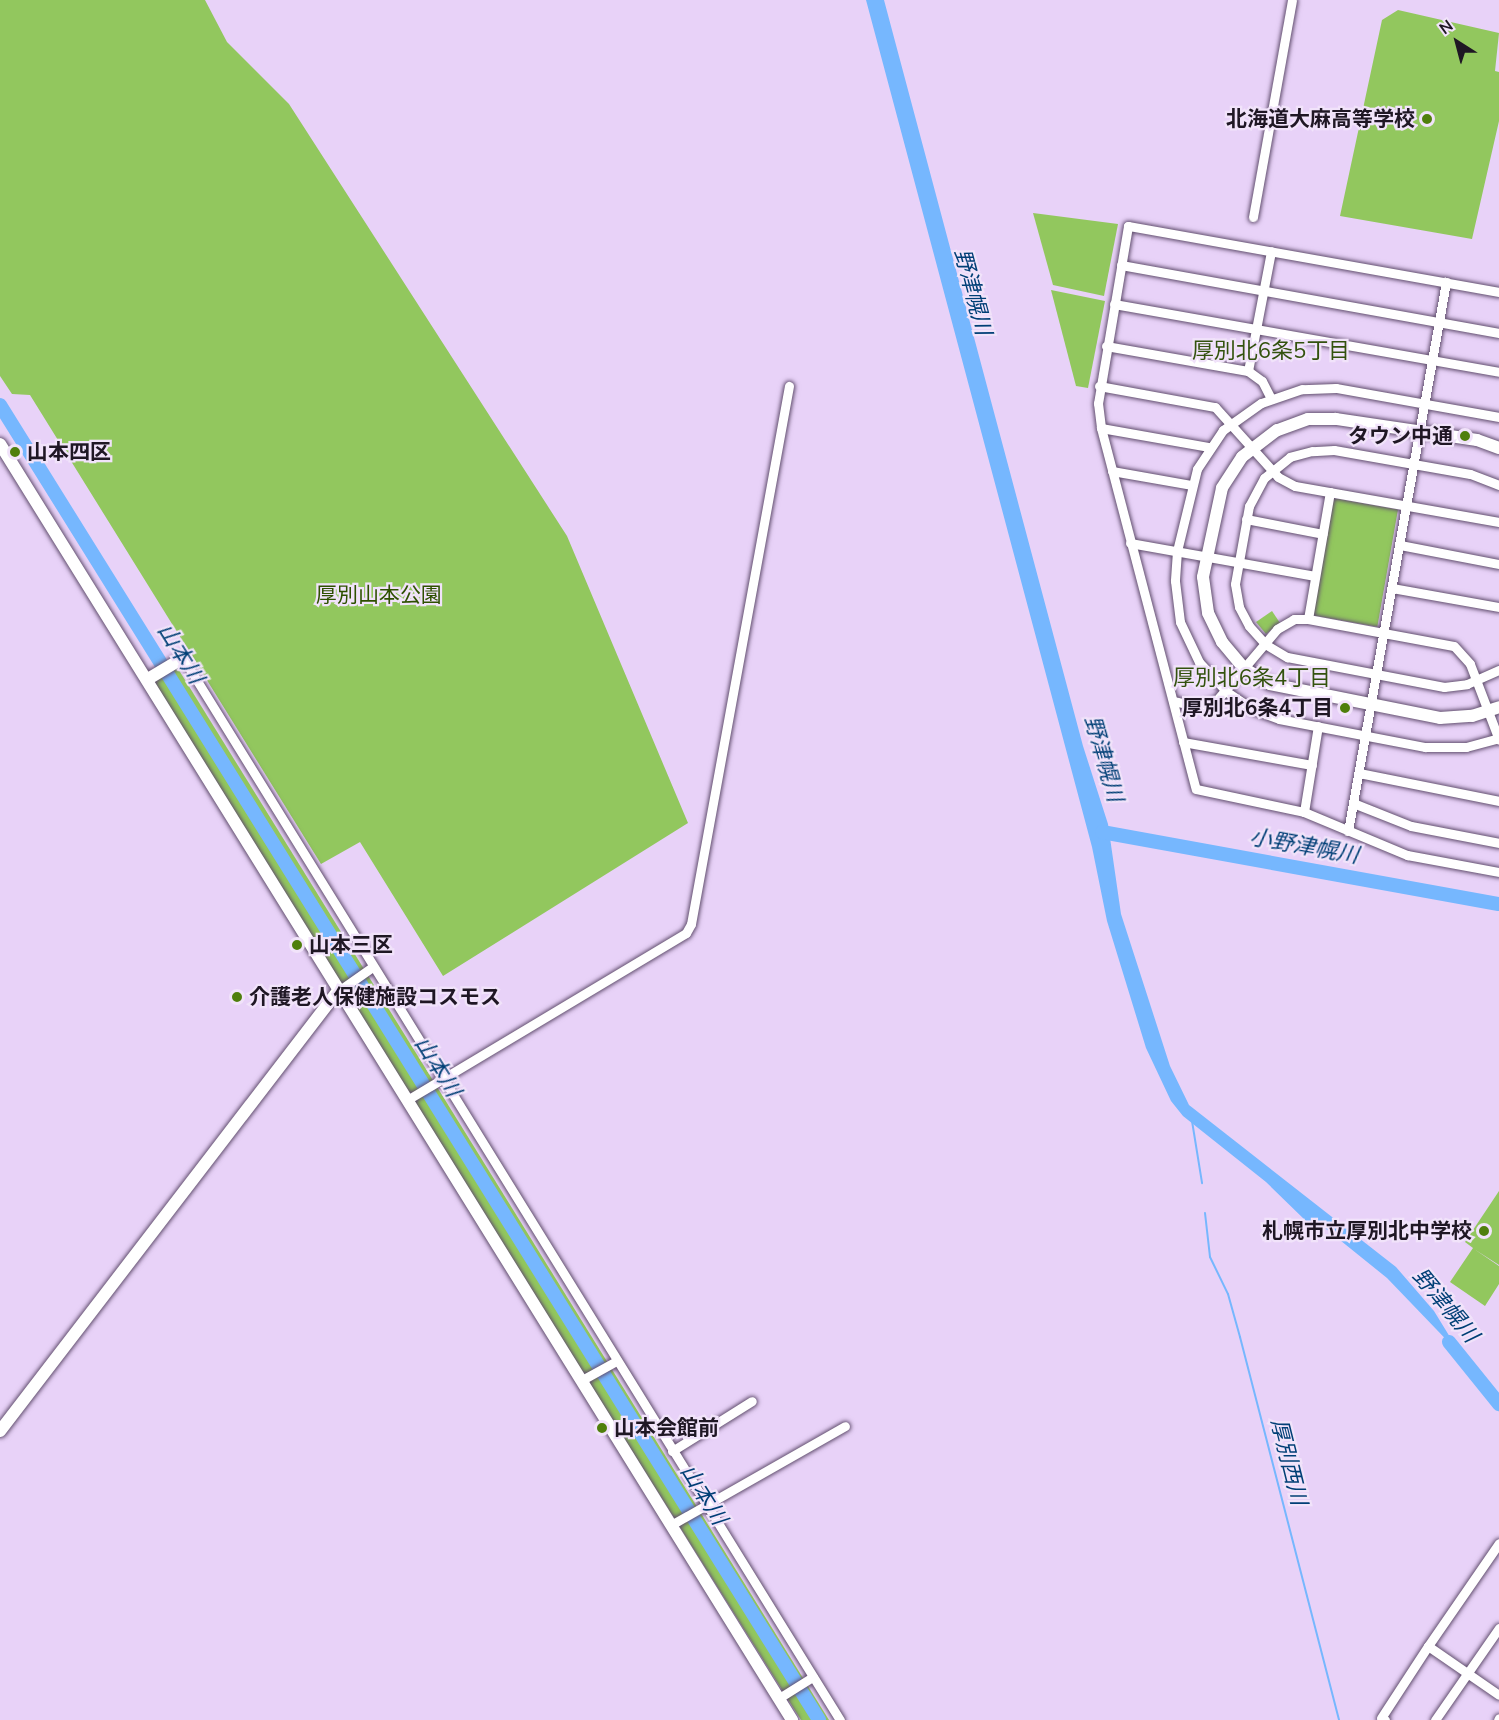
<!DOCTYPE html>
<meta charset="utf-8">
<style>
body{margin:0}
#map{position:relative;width:1499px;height:1720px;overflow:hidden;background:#e8d2f8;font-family:"Nunito Sans","Noto Sans JP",sans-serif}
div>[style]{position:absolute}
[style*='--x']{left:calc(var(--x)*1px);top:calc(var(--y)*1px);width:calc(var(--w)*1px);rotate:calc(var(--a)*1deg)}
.green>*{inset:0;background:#92c75e;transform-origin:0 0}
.water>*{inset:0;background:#76b7fe}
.stream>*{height:2px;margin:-1px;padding:0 1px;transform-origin:1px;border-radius:1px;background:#76b7fe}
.river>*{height:14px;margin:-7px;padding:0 7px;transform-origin:7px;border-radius:7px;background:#76b7fe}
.roads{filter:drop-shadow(0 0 2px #624f6f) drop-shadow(0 0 2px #624f6f)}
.street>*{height:9px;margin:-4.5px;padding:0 4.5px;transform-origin:4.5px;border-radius:4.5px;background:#fff}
.secondary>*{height:12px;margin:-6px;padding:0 6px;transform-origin:6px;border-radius:6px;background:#fff}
.dots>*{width:16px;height:16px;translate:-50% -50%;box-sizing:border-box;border:3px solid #f1e3fa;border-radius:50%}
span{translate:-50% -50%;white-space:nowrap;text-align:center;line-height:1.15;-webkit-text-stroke:4.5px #f1e3fa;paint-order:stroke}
.poi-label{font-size:21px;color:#1f1724;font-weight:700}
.right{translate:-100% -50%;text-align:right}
.left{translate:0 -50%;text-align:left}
.park-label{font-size:21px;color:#2e5000}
.water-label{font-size:22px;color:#003f76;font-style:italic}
.neighbourhood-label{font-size:22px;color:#33520e}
.north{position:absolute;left:1427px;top:12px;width:60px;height:60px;-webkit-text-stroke:4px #f1e3fa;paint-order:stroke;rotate:324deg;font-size:16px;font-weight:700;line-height:24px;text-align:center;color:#1f1724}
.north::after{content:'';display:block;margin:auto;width:21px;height:27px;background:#1f1724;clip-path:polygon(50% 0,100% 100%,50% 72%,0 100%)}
</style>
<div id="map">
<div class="green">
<i style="clip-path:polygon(0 0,205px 0,227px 42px,289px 104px,567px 536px,688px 823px,443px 976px,360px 842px,321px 864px,30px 395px,12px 394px,0 376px)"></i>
<i style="clip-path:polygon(1398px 10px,1499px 33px,1495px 71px,1499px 72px,1499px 121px,1472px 239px,1340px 216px,1382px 20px)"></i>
<i style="clip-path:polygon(1033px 213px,1118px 224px,1104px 296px,1053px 285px)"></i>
<i style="clip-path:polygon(1051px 290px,1105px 301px,1088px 388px,1076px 386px)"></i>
<i style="left:1333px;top:498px;width:66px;height:119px;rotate:10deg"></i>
<i style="clip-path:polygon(1272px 611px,1280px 623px,1266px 634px,1256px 622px)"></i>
<i style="clip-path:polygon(177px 667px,829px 1720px,801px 1720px,150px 683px)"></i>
<i style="clip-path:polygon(1499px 1191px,1499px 1265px,1474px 1249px,1499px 1266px,1499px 1284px,1485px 1306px,1450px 1282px,1473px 1248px,1465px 1242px)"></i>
</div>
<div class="water">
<i style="clip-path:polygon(866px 0,884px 0,1083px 746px,1108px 824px,1121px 914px,1170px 1066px,1189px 1105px,1396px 1267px,1434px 1311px,1461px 1355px,1387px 1278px,1320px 1224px,1306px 1221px,1266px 1182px,1183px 1116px,1171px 1101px,1146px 1048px,1107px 921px,1092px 847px)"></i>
</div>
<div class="stream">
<i style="--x:1192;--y:1121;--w:63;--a:80.8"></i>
<i style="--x:1205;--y:1213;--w:44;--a:83.5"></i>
<i style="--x:1210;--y:1257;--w:41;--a:64.1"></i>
<i style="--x:1228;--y:1294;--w:45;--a:74.4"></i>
<i style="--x:1240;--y:1337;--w:396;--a:75.5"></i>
</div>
<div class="river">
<i style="--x:0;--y:405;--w:1549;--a:58.08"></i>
<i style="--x:1102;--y:832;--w:403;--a:10.3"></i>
<i style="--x:1449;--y:1342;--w:80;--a:51.1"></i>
</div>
<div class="roads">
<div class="street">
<i style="--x:1253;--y:217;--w:220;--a:-79.8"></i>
<i style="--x:1121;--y:265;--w:384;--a:10.2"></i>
<i style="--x:1499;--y:292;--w:377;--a:-169.9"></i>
<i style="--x:1128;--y:226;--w:180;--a:99.6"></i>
<i style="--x:1098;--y:403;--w:25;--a:83"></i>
<i style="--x:1101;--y:428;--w:373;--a:75.3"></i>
<i style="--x:1196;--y:789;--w:110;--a:12"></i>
<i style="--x:1304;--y:812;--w:112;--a:22.7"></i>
<i style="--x:1407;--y:855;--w:94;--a:10.5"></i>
<i style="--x:1114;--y:304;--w:391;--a:10"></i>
<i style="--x:1106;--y:346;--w:144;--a:10"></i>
<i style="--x:1248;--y:371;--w:17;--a:36"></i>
<i style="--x:1262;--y:381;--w:20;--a:63"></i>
<i style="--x:1248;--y:371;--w:122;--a:-79.1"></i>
<i style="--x:1099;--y:386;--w:118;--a:10.3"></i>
<i style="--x:1215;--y:407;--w:94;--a:48"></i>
<i style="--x:1278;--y:477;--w:19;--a:28"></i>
<i style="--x:1295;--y:486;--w:207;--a:10"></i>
<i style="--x:1499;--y:417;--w:166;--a:-169.9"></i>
<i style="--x:1336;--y:388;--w:34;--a:178"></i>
<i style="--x:1302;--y:389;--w:43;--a:161.1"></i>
<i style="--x:1261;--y:403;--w:47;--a:144.6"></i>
<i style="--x:1223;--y:430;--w:47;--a:123.7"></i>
<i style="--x:1197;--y:469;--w:84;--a:103.7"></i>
<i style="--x:1177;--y:551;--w:30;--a:94"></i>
<i style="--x:1175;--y:581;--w:41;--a:83"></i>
<i style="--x:1180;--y:622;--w:44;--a:64.6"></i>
<i style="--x:1199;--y:662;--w:41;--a:47"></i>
<i style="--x:1227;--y:692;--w:30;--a:34"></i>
<i style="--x:1252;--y:709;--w:29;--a:20"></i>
<i style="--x:1279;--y:719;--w:149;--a:10.9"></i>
<i style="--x:1425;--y:747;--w:41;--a:0"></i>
<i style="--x:1466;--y:747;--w:34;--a:-15"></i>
<i style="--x:1101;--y:428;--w:110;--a:10"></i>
<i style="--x:1112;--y:471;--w:80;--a:10"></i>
<i style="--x:1499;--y:485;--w:31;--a:-159"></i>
<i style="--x:1470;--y:474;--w:138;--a:-170"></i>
<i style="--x:1334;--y:450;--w:22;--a:177"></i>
<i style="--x:1312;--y:451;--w:23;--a:165"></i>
<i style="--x:1290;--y:457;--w:33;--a:141"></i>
<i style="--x:1264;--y:478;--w:32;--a:118"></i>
<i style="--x:1249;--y:506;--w:79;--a:100.2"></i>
<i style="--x:1235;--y:584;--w:23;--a:80"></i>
<i style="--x:1239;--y:607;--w:21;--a:62"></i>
<i style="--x:1249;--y:626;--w:24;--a:48"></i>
<i style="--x:1265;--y:644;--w:26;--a:31"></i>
<i style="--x:1287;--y:657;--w:160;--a:10.8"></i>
<i style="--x:1444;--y:687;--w:23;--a:-7"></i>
<i style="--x:1467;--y:684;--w:35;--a:-24"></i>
<i style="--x:1246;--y:519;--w:78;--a:11"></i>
<i style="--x:1130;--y:543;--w:188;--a:10.1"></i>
<i style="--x:1400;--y:545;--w:101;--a:10.9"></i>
<i style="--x:1392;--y:588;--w:109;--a:10.1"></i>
<i style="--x:1308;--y:619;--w:129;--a:-80.2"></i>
<i style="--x:183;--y:658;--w:1249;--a:58.26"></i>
<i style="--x:1173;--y:701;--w:25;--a:12"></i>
<i style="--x:1197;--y:706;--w:20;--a:-15"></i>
<i style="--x:1216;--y:701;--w:94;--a:-49.7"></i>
<i style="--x:1277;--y:629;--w:20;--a:-30"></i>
<i style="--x:1294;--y:619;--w:14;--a:0"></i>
<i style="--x:1308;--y:619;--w:148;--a:10.5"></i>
<i style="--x:1454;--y:646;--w:24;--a:48"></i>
<i style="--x:1470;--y:664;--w:81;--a:69.1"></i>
<i style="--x:1183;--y:742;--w:131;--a:10.1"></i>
<i style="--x:1359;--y:773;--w:143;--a:11.3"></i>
<i style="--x:1353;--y:803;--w:62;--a:21.6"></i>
<i style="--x:1411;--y:826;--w:90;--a:10.9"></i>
<i style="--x:1304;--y:812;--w:87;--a:-80.8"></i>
<i style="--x:1348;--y:831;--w:558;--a:-79.88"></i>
<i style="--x:337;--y:992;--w:42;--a:-35.2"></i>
<i style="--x:407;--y:1100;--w:325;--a:-30.9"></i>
<i style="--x:686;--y:933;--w:10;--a:-61"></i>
<i style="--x:691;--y:924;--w:547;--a:-79.68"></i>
<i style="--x:582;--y:1380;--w:39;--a:-29"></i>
<i style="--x:672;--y:1451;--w:94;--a:-32"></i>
<i style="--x:671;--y:1525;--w:200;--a:-29.6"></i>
<i style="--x:1428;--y:1646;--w:86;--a:34.6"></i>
<i style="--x:779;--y:1698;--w:40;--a:-32"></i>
<i style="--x:1385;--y:1720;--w:4;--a:-153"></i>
<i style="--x:1381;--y:1718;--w:86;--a:-56.9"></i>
<i style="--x:1428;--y:1646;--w:125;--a:-55.4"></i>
<i style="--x:1435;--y:1720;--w:112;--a:-55.2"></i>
<i style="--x:1498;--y:1720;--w:2;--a:-63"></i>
</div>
<div class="secondary">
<i style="--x:0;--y:444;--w:1502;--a:58.17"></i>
<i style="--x:1499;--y:448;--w:23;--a:-160"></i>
<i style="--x:1477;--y:440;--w:143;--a:-171.5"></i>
<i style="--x:1336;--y:419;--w:28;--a:180"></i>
<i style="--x:1308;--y:419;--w:33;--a:160"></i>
<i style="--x:1277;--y:430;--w:44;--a:142.4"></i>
<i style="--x:1242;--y:457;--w:37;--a:123"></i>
<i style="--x:1222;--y:488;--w:91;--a:102.1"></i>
<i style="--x:1203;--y:577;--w:36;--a:82"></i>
<i style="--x:1208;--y:613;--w:32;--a:64"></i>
<i style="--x:1222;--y:642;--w:35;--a:50"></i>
<i style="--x:1245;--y:669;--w:29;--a:31"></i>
<i style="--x:1270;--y:684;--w:173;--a:11.3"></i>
<i style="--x:1440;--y:718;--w:32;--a:-4"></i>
<i style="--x:1472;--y:716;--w:28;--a:-18"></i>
<i style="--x:148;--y:679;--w:41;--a:-31"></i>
<i style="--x:0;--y:1431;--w:553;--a:-52.49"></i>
</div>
</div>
<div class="dots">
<i style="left:1427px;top:119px;background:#4f7f0c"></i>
<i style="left:1465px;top:436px;background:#4f7f0c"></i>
<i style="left:15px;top:452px;background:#4f7f0c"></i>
<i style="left:1345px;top:708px;background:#4f7f0c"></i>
<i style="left:297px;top:945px;background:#4f7f0c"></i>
<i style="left:237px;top:997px;background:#4f7f0c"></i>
<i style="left:1484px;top:1231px;background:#4f7f0c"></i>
<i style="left:602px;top:1428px;background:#4f7f0c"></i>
</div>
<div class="poi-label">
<span class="right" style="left:1415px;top:119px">北海道大麻高等学校</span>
<span class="right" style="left:1453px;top:436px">タウン中通</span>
<span class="left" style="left:27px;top:452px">山本四区</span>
<span class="right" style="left:1333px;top:708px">厚別北6条4丁目</span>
<span class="left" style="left:309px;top:945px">山本三区</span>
<span class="left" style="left:249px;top:997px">介護老人保健施設コスモス</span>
<span class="right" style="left:1472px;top:1231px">札幌市立厚別北中学校</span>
<span class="left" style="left:614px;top:1428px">山本会館前</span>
</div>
<div class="park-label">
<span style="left:379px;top:595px">厚別山本公園</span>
</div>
<div class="water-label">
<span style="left:972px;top:292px;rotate:75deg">野津幌川</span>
<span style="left:180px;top:654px;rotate:58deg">山本川</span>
<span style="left:1103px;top:759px;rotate:74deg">野津幌川</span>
<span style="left:1304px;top:847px;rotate:10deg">小野津幌川</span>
<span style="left:437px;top:1067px;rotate:58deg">山本川</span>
<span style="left:1445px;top:1306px;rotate:50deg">野津幌川</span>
<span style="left:1288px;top:1462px;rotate:76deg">厚別西川</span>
<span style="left:703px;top:1495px;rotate:58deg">山本川</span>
</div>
<div class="neighbourhood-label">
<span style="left:1271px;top:352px">厚別北6条5丁目</span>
<span style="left:1252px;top:679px">厚別北6条4丁目</span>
</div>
<div class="north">N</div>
</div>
